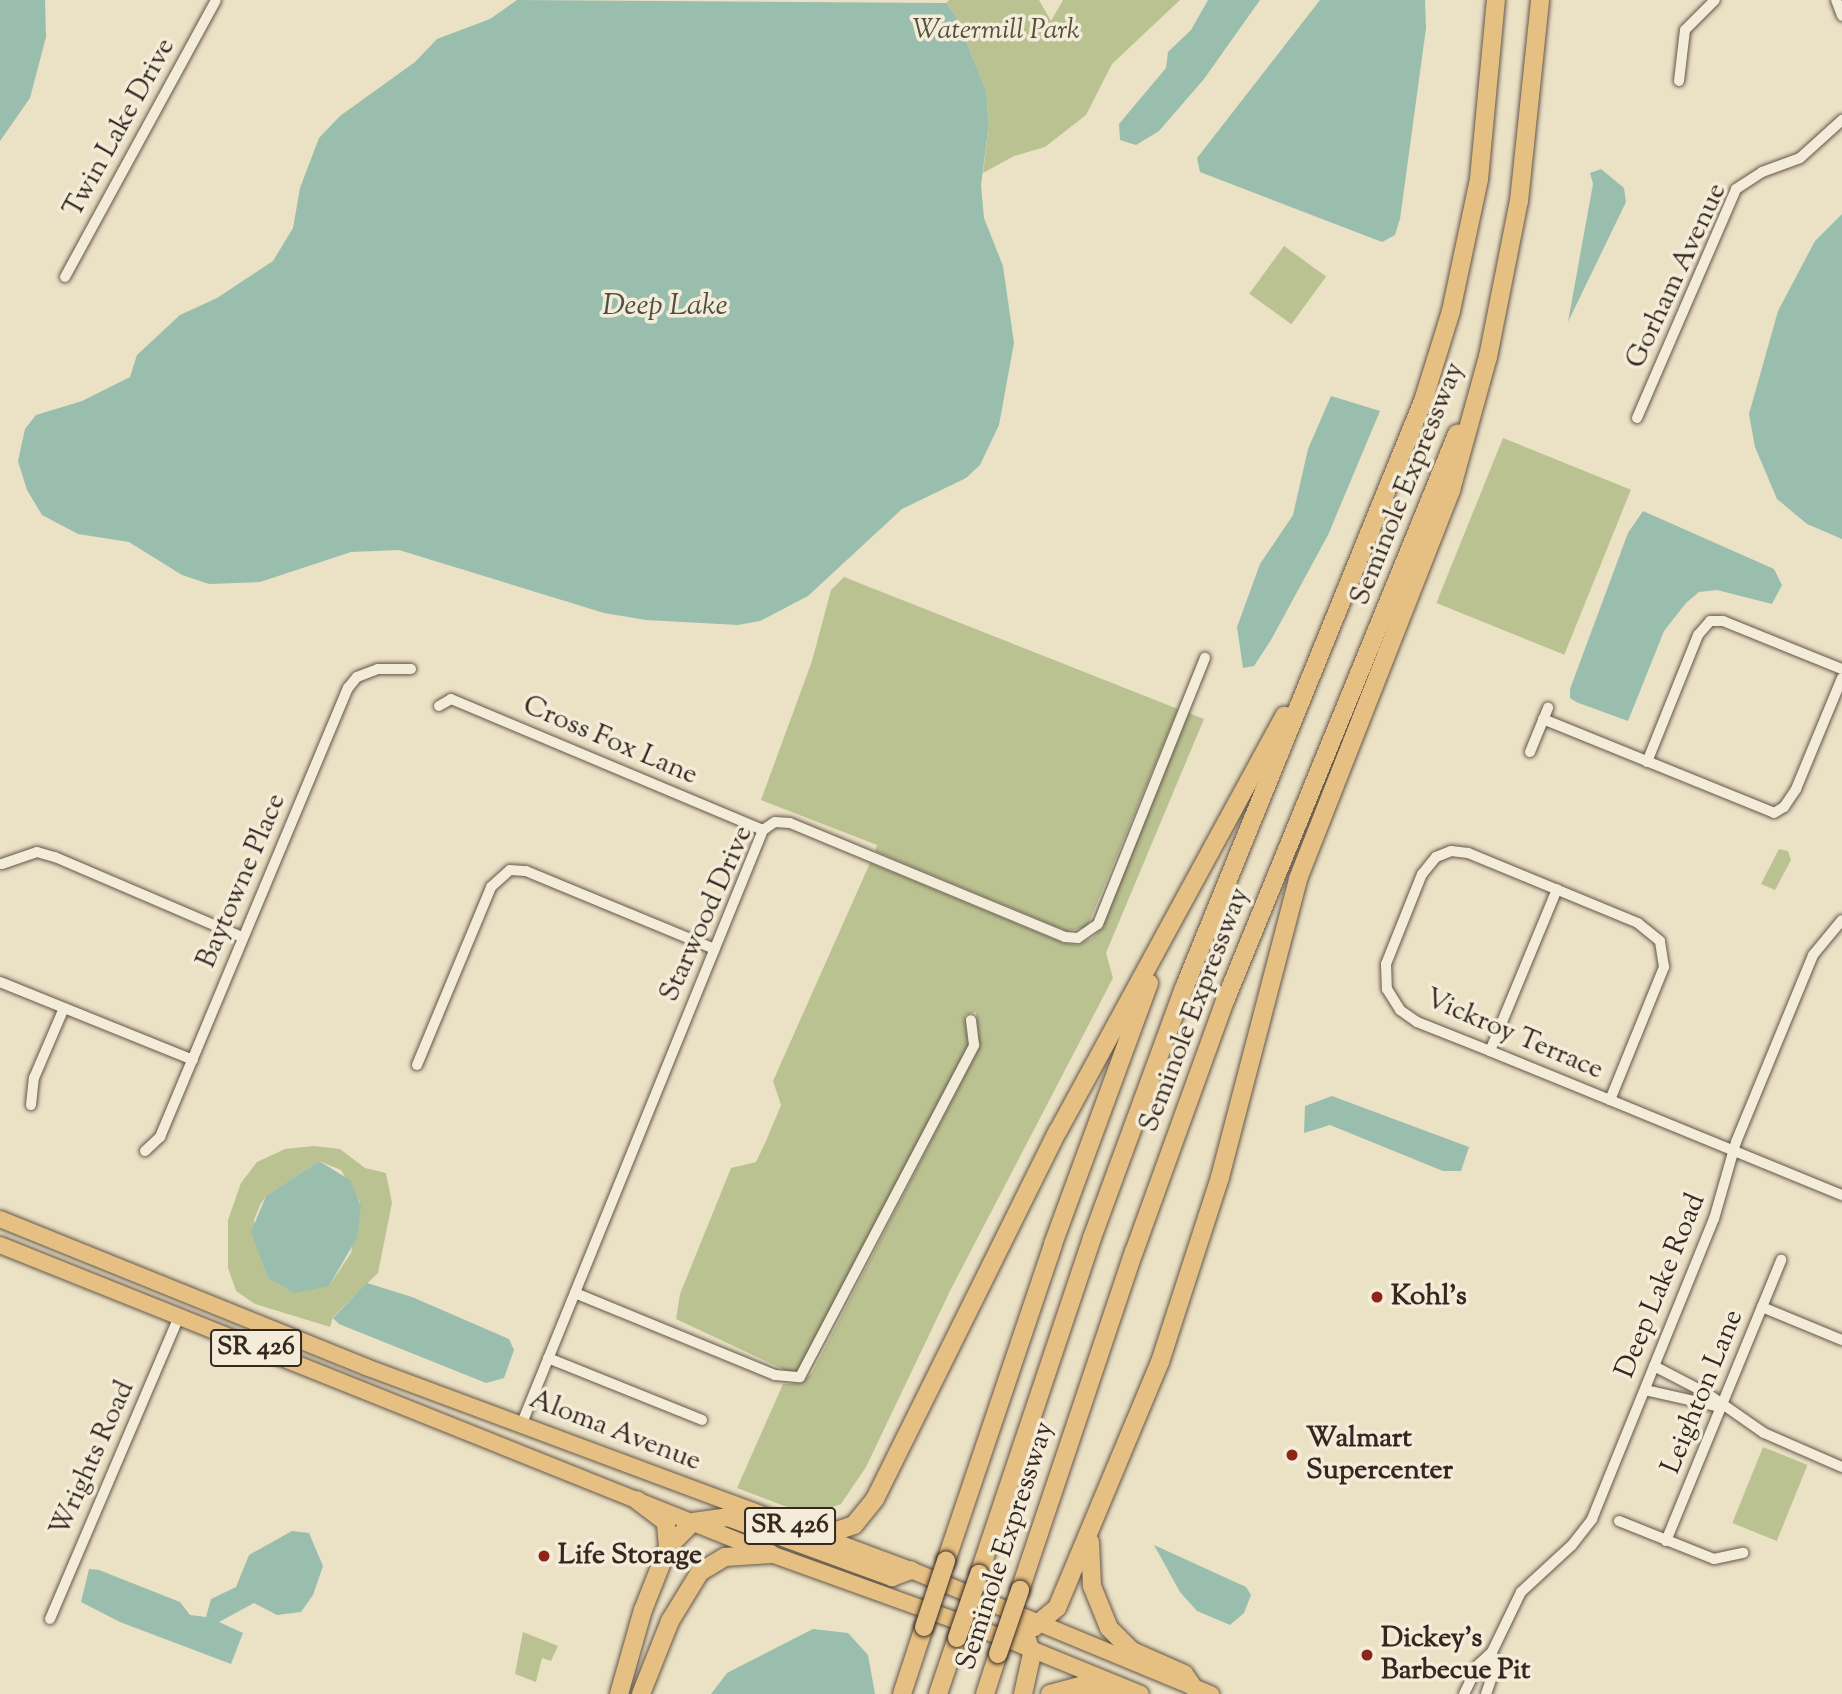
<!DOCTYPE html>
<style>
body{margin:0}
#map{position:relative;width:1842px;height:1694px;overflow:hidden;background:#ebe1c5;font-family:"Sorts Mill Goudy",serif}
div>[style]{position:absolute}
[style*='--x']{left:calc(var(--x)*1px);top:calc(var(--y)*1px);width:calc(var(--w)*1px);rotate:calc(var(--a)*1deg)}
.green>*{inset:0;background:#bbc292;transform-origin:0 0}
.water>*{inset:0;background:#99beae}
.roads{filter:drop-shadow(0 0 2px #63564a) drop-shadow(0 0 2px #63564a)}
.minor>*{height:10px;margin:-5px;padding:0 5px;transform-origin:5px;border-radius:5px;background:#f2ecd9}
.primary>*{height:16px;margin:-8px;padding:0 8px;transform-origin:8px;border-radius:8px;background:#e6c082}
.motorway>*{height:18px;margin:-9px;padding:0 9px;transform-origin:9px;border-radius:9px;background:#e6c082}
.bridges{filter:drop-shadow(0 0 2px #362821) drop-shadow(0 0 2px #362821)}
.motorway-bridge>*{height:18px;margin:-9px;padding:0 9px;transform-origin:9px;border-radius:9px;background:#e6c082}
.dots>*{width:19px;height:19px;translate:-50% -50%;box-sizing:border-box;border:4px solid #f2ecd9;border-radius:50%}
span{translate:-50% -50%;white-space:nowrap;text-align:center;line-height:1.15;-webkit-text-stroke:7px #f2ecd9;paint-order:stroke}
.shield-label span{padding:2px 5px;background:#f2ecd9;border:2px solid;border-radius:5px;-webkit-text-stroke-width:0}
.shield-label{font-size:26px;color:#362821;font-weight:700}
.park-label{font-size:28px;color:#574e3d;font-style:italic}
.street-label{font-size:28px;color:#362821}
.poi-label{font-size:28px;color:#362821;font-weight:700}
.left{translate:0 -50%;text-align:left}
.water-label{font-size:30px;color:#4f4e44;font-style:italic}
</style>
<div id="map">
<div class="green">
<i style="clip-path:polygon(949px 0,1039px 0,1051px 21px,1063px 0,1180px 0,1112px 64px,1086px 115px,1045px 147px,1014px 156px,983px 173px,989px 123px,986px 91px,956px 16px,946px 3px)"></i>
<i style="left:1284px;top:246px;width:52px;height:59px;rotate:36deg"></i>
<i style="left:1503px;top:438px;width:138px;height:178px;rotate:22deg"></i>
<i style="clip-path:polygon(844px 577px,1178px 709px,1087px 927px,1067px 931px,875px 851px,877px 845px,761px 800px,812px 661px,831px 590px)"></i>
<i style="clip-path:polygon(1189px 713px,1204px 719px,1106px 953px,1113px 978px,951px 1289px,866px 1467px,841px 1504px,808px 1515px,737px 1488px,783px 1384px,801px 1383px,812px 1373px,979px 1048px,976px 1012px,965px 1015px,968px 1045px,798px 1371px,789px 1372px,676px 1319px,680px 1294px,731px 1168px,756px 1162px,766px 1141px,781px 1105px,773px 1081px,870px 863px,1063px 943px,1077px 945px,1092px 938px,1102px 928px)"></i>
<i style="clip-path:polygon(1779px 849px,1788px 851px,1791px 860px,1775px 890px,1761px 884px)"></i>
<i style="clip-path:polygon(evenodd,314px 1146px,340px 1149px,365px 1168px,386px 1173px,392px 1203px,378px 1273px,333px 1317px,330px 1327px,255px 1304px,236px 1291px,228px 1268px,228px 1220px,241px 1183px,257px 1162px,285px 1149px,314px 1146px,319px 1161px,341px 1170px,360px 1202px,351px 1253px,329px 1286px,268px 1278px,254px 1220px,260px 1205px,266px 1196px,319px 1161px)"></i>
<i style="left:1763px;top:1447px;width:48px;height:82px;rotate:22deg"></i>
<i style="clip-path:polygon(523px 1632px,558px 1646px,551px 1661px,542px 1658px,536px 1682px,515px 1674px)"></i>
</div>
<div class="water">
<i style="clip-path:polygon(0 0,45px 0,46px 37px,30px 98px,0 141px)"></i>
<i style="clip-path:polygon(517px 0,946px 3px,956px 16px,986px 91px,989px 123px,981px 185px,984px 218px,1003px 266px,1014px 343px,999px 425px,980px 465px,966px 478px,902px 509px,808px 596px,760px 621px,738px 625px,646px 620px,604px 613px,399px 550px,351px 552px,260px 582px,209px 584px,182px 575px,129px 542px,78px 534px,42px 515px,27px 490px,18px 461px,25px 429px,36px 415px,82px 401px,130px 377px,137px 355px,180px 315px,217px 298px,273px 261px,293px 228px,300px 188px,319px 138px,340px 116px,415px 62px,437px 39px,490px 19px)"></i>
<i style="clip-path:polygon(1208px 0,1260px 0,1204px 79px,1159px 131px,1136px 145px,1120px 140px,1119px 124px,1166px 68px,1168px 52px,1191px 30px)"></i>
<i style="clip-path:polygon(1320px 0,1425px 0,1426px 28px,1400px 219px,1395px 235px,1382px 242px,1200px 172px,1197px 158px)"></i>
<i style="clip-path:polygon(1601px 169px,1624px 188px,1626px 202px,1568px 322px,1593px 184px,1590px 173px)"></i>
<i style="clip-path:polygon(1842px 214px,1842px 539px,1807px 524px,1777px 499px,1755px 447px,1749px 414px,1778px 311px,1815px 241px)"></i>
<i style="clip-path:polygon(1331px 396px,1380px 411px,1328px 535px,1271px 640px,1254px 666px,1243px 668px,1237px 627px,1260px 564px,1293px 515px,1308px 449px)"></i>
<i style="clip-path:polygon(1643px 511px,1774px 569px,1782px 585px,1772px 604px,1717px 590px,1699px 592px,1686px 603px,1664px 631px,1628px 721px,1576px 702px,1570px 698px,1570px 689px,1628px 533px)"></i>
<i style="clip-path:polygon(1332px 1096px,1469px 1147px,1461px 1171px,1443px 1171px,1330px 1125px,1304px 1133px,1305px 1106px)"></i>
<i style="clip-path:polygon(319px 1161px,350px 1180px,361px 1206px,357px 1238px,329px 1286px,295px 1293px,268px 1278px,251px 1232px,266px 1196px)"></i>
<i style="clip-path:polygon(367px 1283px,412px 1297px,509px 1339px,514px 1350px,504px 1378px,486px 1383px,339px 1324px,333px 1318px)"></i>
<i style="clip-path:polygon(292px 1531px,309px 1533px,323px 1566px,313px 1595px,301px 1612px,277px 1615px,254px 1603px,219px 1622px,243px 1633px,231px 1664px,120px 1622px,81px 1602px,89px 1569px,99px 1570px,180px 1602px,190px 1615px,206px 1617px,211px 1599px,236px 1587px,249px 1555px)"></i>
<i style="clip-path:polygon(1154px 1545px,1246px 1587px,1251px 1595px,1244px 1613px,1230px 1625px,1197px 1611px,1180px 1592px)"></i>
<i style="clip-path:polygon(813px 1629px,848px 1633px,868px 1655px,875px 1694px,711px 1694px,727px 1673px)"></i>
</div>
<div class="roads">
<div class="minor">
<i style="--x:1836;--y:0;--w:17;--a:69"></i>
<i style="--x:1679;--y:81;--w:51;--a:-83.3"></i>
<i style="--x:1685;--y:30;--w:42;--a:-45"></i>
<i style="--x:65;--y:277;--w:315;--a:-61.4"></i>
<i style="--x:1637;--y:418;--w:249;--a:-66.6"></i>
<i style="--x:1736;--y:189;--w:31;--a:-33"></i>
<i style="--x:1762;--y:172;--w:40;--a:-20.2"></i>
<i style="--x:1800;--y:158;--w:57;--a:-42.1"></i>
<i style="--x:439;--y:706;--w:14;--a:-30"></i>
<i style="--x:451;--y:699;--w:338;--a:22.8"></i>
<i style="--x:1543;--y:719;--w:249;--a:22.1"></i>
<i style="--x:1774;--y:813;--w:12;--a:-31"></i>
<i style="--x:1784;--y:807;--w:22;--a:-56"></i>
<i style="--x:1796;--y:789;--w:120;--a:-67.5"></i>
<i style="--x:1530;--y:752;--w:48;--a:-67.8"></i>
<i style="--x:1647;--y:762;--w:137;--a:-68.1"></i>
<i style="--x:1698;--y:635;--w:18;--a:-49"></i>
<i style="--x:1710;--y:621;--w:13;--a:0"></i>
<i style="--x:1723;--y:621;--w:128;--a:22"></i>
<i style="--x:2;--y:864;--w:37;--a:-19"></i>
<i style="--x:37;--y:852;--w:19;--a:16"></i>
<i style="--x:55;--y:857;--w:203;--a:23.2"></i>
<i style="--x:0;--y:982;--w:208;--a:22"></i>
<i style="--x:1490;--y:1051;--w:175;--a:-67.5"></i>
<i style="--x:417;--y:1065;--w:193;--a:-67.4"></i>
<i style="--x:491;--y:887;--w:25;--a:-42"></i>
<i style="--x:510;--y:870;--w:16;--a:4"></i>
<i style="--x:526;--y:871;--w:204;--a:22.5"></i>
<i style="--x:1610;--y:1100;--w:144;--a:-67.9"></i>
<i style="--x:1664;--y:967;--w:26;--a:-99"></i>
<i style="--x:1660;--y:941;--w:28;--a:-141"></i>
<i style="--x:1638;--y:923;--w:184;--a:-157.6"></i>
<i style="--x:1468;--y:853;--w:17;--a:-173"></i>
<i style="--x:1451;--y:851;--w:16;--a:158"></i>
<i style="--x:1436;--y:857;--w:22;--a:129"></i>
<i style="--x:1422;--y:874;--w:97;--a:111.8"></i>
<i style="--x:1386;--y:964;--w:25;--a:88"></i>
<i style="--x:1387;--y:989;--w:25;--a:58"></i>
<i style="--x:1400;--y:1010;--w:21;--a:35"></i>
<i style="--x:1417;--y:1022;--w:79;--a:21.7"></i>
<i style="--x:1490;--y:1051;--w:130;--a:22.2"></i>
<i style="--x:1610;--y:1100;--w:251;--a:22.3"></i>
<i style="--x:31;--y:1105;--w:27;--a:-84"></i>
<i style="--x:34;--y:1078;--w:76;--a:-66.8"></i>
<i style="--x:145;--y:1151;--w:21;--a:-43"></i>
<i style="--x:160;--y:1137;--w:487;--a:-67.3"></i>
<i style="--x:348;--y:688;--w:14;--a:-51"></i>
<i style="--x:357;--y:677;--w:22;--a:-21"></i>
<i style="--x:378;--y:669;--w:33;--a:0"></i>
<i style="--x:575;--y:1293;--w:216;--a:22.3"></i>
<i style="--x:775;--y:1375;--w:25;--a:5"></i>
<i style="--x:800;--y:1377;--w:375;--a:-62.3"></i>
<i style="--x:974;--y:1045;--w:25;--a:-97"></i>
<i style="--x:1762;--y:1307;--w:87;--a:22.4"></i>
<i style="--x:548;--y:1358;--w:166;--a:21.9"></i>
<i style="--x:1654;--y:1366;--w:61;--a:27.4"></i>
<i style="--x:1708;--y:1394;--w:68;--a:34.9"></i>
<i style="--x:1764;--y:1433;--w:85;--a:23.6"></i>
<i style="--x:1645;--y:1390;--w:78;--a:12.6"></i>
<i style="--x:522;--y:1423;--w:640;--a:-67.88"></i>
<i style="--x:763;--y:830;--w:14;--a:-34"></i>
<i style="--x:775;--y:822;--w:15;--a:4"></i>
<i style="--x:790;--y:823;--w:298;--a:22.5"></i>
<i style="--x:1065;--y:937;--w:13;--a:4"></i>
<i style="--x:1078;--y:938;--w:24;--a:-35"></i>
<i style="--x:1098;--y:924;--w:287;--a:-68.1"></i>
<i style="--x:1619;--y:1521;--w:102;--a:21.8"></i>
<i style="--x:1714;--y:1559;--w:30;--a:-12"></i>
<i style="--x:1666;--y:1541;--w:304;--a:-67.7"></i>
<i style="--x:50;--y:1619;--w:328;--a:-66.9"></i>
<i style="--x:1464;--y:1694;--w:32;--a:-64"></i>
<i style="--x:1478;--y:1665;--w:19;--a:-43"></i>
<i style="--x:1492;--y:1652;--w:67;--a:-64.2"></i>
<i style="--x:1521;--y:1592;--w:69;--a:-42.7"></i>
<i style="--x:1572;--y:1545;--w:33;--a:-52"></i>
<i style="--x:1592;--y:1519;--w:324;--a:-67.9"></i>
<i style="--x:1714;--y:1219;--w:80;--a:-74.1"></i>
<i style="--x:1736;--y:1142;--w:202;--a:-67.6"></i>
<i style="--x:1813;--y:955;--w:45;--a:-50.4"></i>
<i style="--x:1486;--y:1694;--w:24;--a:-71"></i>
<i style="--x:1494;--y:1671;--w:19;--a:-96"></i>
</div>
<div class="primary">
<i style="--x:0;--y:1219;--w:395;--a:22"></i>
<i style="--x:366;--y:1367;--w:582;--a:20.43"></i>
<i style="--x:911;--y:1570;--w:325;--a:22.5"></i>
<i style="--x:0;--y:1245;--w:831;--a:21.84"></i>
<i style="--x:771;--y:1554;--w:242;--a:19.8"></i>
<i style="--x:999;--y:1636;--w:153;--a:22.2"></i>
</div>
<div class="motorway">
<i style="--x:819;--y:1537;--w:37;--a:-19"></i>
<i style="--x:854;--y:1525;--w:33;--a:-51"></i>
<i style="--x:875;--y:1499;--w:411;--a:-63.6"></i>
<i style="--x:1058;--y:1131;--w:473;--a:-61.4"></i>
<i style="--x:1090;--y:1542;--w:44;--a:87.4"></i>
<i style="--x:1092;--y:1586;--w:45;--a:68"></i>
<i style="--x:1109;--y:1628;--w:33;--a:45"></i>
<i style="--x:1132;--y:1651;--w:57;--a:23.9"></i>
<i style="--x:1184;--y:1674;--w:16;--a:55"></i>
<i style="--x:668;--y:1547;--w:35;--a:-45"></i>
<i style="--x:693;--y:1522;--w:35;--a:-8"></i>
<i style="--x:728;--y:1517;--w:175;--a:20.1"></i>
<i style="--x:892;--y:1577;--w:20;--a:-20"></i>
<i style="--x:946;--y:1561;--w:335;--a:-71.3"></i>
<i style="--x:1053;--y:1244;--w:278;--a:-69.8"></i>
<i style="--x:979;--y:1574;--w:354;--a:-71.4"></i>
<i style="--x:1092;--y:1238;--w:266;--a:-69.8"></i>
<i style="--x:1184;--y:988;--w:634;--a:-67.85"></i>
<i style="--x:1423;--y:401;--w:94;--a:-72.7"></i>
<i style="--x:1451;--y:311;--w:135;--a:-78"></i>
<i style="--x:1479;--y:179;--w:180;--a:-84.6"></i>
<i style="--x:1020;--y:1590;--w:357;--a:-71.4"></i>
<i style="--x:1134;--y:1252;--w:267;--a:-70.1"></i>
<i style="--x:1225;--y:1001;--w:613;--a:-67.75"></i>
<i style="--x:1021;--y:1621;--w:35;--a:72"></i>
<i style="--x:1032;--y:1654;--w:41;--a:102.7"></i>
<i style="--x:999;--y:1636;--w:36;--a:-14"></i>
<i style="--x:1034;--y:1627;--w:30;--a:-40"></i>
<i style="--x:1057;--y:1608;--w:267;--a:-67.3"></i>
<i style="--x:1160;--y:1362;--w:194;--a:-72"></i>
<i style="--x:1220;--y:1177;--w:308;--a:-75.3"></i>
<i style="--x:1298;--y:879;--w:418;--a:-68.5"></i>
<i style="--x:1451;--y:490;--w:138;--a:-74.5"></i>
<i style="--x:1488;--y:357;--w:159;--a:-78.8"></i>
<i style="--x:1519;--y:201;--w:202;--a:-84"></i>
<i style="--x:619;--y:1694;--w:87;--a:-74.1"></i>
<i style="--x:643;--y:1610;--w:68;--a:-68.4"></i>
<i style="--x:668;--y:1547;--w:25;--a:-95"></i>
<i style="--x:666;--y:1522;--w:36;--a:-143"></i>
<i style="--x:641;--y:1694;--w:79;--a:-68.3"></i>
<i style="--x:670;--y:1621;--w:57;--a:-58.5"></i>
<i style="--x:700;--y:1572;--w:29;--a:-31"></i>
<i style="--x:725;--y:1557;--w:46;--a:-3.7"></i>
<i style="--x:902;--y:1694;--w:71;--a:-71.8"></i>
<i style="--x:938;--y:1694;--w:59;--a:-71.3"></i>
<i style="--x:985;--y:1694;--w:42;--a:-72"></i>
<i style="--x:1050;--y:1694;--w:35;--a:-15"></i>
<i style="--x:1084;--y:1685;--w:39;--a:13"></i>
</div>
</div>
<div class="bridges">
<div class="motorway-bridge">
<i style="--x:924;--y:1627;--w:70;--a:-71.6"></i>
<i style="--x:957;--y:1638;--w:68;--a:-71"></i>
<i style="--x:998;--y:1654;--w:68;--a:-71"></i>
</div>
</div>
<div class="dots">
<i style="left:1377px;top:1297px;background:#8f2418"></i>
<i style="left:1292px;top:1455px;background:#8f2418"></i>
<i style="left:544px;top:1556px;background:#8f2418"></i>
<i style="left:1367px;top:1655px;background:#8f2418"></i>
</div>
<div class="shield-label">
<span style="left:256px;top:1348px">SR 426</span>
<span style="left:790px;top:1526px">SR 426</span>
</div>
<div class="park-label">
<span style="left:996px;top:31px">Watermill Park</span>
</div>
<div class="street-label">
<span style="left:120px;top:128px;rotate:-61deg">Twin Lake Drive</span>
<span style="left:1677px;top:276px;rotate:-65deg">Gorham Avenue</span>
<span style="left:1408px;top:484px;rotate:-68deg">Seminole Expressway</span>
<span style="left:610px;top:741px;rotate:23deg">Cross Fox Lane</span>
<span style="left:242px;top:881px;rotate:-67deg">Baytowne Place</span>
<span style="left:707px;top:914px;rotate:-66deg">Starwood Drive</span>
<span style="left:1195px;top:1010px;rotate:-69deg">Seminole Expressway</span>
<span style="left:1514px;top:1035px;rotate:23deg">Vickroy Terrace</span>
<span style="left:1661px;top:1286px;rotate:-68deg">Deep Lake Road</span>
<span style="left:1703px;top:1392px;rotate:-68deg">Leighton Lane</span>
<span style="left:615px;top:1431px;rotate:21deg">Aloma Avenue</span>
<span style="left:93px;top:1459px;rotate:-66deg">Wrights Road</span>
<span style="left:1006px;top:1546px;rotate:-72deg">Seminole Expressway</span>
</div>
<div class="poi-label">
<span class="left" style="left:1391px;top:1297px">Kohl's</span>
<span class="left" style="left:1306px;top:1455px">Walmart<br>Supercenter</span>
<span class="left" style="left:558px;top:1556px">Life Storage</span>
<span class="left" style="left:1381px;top:1655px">Dickey's<br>Barbecue Pit</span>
</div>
<div class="water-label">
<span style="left:665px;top:307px">Deep Lake</span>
</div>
</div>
